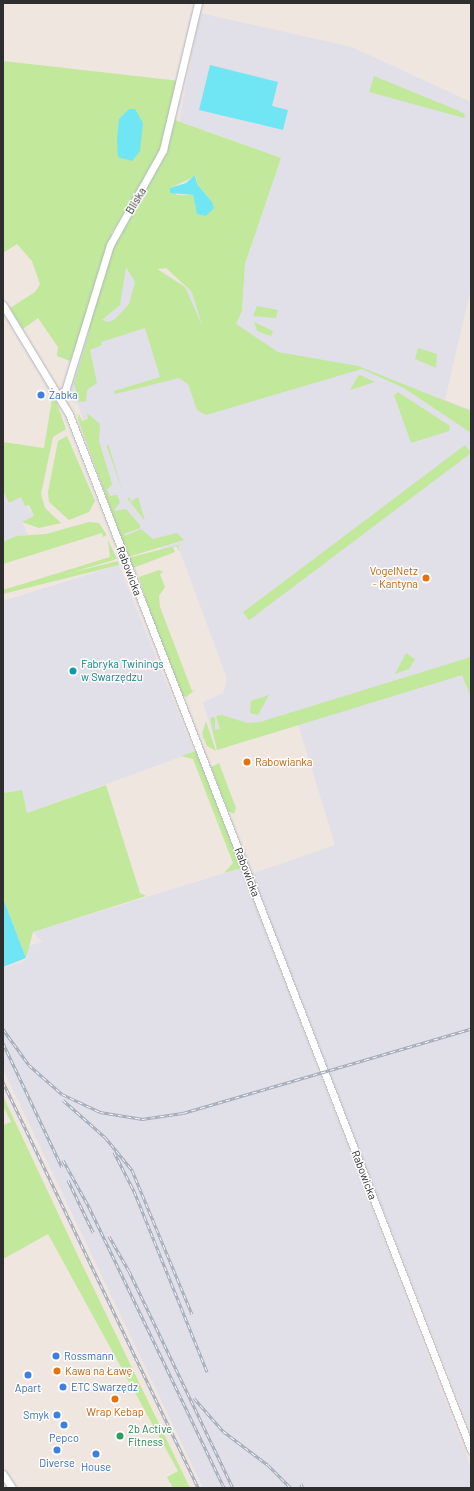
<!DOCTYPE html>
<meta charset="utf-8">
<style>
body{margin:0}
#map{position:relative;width:474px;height:1491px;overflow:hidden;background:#efe6e0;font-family:Barlow,sans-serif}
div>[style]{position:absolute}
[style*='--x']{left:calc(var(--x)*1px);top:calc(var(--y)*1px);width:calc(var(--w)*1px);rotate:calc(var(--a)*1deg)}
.industrial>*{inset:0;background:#e1e0e8}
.green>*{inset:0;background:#c1e89b;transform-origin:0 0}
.water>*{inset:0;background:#70e6f5}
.roads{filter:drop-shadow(0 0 1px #b0b5be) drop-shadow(0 0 1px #b0b5be)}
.minor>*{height:7px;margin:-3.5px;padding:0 3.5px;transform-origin:3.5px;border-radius:3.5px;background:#fff}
.rail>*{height:3px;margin-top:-1.5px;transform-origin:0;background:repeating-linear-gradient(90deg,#fff 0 4.5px,#a2a9b9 0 9px);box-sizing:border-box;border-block:1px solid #a2a9b9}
.dots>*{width:11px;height:11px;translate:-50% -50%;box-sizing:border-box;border:2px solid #fff;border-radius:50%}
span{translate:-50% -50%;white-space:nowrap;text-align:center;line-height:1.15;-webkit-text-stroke:3px #fff;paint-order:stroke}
.street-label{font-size:11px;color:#2e2e2e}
.shop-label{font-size:11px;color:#366cbe}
.left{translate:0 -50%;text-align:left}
.right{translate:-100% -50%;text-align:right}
.food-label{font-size:11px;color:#c56008}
.culture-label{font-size:11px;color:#0d838f}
.leisure-label{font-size:11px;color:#27864d}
.frame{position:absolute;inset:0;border:4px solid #2e2e2e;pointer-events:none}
</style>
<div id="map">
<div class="industrial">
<i style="clip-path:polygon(200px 13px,352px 47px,471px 102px,471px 288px,445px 400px,471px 410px,471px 1432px,251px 874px,335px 845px,298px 724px,217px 750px,203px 702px,223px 693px,227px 679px,178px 546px,161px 550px,159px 544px,127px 553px,78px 404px,70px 401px,69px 396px,88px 321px,132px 252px,237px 321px,242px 311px,245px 264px,281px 158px,179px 121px)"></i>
<i style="clip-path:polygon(3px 490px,9px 503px,21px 497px,34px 516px,22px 522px,28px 534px,3px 542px)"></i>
<i style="clip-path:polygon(119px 565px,194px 752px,27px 813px,22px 790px,3px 793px,3px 601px)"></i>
<i style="clip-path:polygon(241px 868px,471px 1468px,471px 1488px,203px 1488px,3px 1069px,3px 968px,24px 961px,28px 957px,25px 947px,42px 942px,33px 932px)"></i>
</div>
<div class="green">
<i style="clip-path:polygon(evenodd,3px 61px,180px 81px,160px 152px,111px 234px,115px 239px,162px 161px,175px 120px,281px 158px,245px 264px,242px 311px,236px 324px,278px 352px,358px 366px,471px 411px,471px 433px,404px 388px,362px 369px,206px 415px,197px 410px,188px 384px,179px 378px,115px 394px,114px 391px,160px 377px,145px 328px,101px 342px,102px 345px,90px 350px,97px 383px,87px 390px,86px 401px,79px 402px,74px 384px,90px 329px,80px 336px,70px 361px,57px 356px,58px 347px,38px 318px,23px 329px,10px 308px,35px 292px,40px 284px,32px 261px,17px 244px,3px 253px,3px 61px,196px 176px,197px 184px,212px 202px,196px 209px,193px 195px,177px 195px,170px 188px,196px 176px,3px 61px,126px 267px,135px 282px,129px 304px,115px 319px,109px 322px,102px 320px,120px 305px,126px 267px,3px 61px,166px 268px,192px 292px,202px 325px,185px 287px,157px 269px,166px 268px)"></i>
<i style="clip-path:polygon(374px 76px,457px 110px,465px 114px,464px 118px,369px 92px)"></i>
<i style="clip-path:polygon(257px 306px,278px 310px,276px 318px,253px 316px)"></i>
<i style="clip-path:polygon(254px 322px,273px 331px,271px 336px,257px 331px)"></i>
<i style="clip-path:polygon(418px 348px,437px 354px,436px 368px,415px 359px)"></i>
<i style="clip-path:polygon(360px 375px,375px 382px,350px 390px,358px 376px)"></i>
<i style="clip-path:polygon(398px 392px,450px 426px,449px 431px,411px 443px,394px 395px)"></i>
<i style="clip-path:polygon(53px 393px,66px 429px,53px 437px,41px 494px,45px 508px,61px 523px,39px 528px,22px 522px,34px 516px,29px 505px,25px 506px,21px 497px,9px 503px,3px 490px,3px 442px,44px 448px)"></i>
<i style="clip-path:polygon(87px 413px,100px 424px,99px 441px,112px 484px,107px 490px,110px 496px,117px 495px,120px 502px,114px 511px,126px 509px,140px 525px,140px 528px,124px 534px,125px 536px,141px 529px,153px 539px,177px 533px,184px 540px,128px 557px,78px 419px,79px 414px,82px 421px,88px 419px)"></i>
<i style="clip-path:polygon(67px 436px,95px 501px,89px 512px,69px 520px,49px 502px,48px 492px,58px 441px)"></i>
<i style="clip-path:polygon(108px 443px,123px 493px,107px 447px)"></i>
<i style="left:465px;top:445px;width:10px;height:278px;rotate:53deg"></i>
<i style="clip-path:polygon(129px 497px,131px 502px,138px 497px,145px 521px,127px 498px)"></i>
<i style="clip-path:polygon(89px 522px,99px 523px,107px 535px,103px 537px,102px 533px,3px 564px,3px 542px,16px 536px,46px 534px)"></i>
<i style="clip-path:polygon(108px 540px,117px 559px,3px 593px,3px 590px,110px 557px)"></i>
<i style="clip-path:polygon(182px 544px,178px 546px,180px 552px,176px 546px,173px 547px,175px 552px,133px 568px,128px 558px)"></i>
<i style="left:118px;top:561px;width:4px;height:121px;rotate:76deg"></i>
<i style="clip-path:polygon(159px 570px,163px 572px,160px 574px,165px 587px,159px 596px,160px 607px,192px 691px,195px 690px,186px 697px,181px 695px,155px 630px,139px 577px)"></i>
<i style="clip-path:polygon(406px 653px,415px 659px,409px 669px,395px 674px)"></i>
<i style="clip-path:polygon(471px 657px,471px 697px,462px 675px,217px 750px,210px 718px,215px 717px,215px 730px,220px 729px,216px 716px,222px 715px,247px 723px,260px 722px)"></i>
<i style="clip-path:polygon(269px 695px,258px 715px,250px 713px,251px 701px)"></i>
<i style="clip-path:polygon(206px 721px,216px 751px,207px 746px,202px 734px)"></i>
<i style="clip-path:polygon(196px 751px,240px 864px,241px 868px,224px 873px,233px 863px,193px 759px,181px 756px)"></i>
<i style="clip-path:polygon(219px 763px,236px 808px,234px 814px,228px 811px,211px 767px)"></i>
<i style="clip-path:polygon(106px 785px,140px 893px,146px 896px,33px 932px,26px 958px,3px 898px,3px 793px,22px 790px,27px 813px)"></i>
<i style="clip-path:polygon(3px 1096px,78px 1256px,190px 1488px,173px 1488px,167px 1477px,178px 1471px,48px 1234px,3px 1259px,3px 1125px,11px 1122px,3px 1106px)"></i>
</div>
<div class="water">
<i style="clip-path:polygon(210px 65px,278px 82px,272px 106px,288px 110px,283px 130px,199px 110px)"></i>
<i style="clip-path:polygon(129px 109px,135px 109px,143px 123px,140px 151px,132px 161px,118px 157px,117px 140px,119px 119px)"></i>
<i style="clip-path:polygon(195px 175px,197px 184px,212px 202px,214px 208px,206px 216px,197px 214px,193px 195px,170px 193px,170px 188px,186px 183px)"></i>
<i style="clip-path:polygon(3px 898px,26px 958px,3px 967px)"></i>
</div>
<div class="roads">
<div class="minor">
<i style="--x:3;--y:305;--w:127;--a:58.8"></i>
<i style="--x:69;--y:414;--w:1111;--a:68.79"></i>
<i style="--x:59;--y:394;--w:7;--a:-27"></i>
<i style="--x:65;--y:391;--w:153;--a:-72.9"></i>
<i style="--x:110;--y:245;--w:109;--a:-60.8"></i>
<i style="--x:163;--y:150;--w:151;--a:-76.6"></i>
<i style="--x:3;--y:1474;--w:17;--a:57"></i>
</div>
</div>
<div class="rail">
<i style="--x:3;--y:1029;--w:44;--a:54.2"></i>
<i style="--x:29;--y:1065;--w:44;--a:41.3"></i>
<i style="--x:62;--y:1094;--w:42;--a:25.3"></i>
<i style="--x:100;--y:1112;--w:43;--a:9.5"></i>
<i style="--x:142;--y:1119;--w:41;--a:-8.3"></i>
<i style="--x:183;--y:1113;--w:300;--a:-16.3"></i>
<i style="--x:3;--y:1043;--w:137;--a:64.6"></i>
<i style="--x:3;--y:1082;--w:450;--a:64.3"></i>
<i style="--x:63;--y:1100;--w:56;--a:41.4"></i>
<i style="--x:105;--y:1137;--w:43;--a:50.7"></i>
<i style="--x:132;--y:1170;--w:156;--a:67.4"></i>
<i style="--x:114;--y:1152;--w:44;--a:62.9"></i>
<i style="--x:134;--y:1191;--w:195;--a:68"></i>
<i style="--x:63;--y:1160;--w:54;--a:61"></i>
<i style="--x:89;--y:1207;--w:312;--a:64.3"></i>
<i style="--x:68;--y:1180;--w:58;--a:64.3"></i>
<i style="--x:109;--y:1236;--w:40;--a:60.3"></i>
<i style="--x:129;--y:1271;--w:241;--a:64.4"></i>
<i style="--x:194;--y:1398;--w:44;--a:48.7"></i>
<i style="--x:223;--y:1431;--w:56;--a:37.1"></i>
<i style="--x:268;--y:1465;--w:33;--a:45"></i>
<i style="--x:301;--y:1484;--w:4;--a:63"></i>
</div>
<div class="dots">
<i style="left:41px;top:395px;background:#3f7fe0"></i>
<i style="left:426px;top:578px;background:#e8710a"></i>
<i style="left:73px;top:671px;background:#0f9aa8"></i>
<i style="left:247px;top:762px;background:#e8710a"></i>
<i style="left:56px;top:1356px;background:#3f7fe0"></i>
<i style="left:57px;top:1371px;background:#e8710a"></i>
<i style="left:28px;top:1375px;background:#3f7fe0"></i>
<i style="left:63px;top:1387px;background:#3f7fe0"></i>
<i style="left:115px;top:1399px;background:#e8710a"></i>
<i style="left:57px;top:1415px;background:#3f7fe0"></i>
<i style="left:64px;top:1425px;background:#3f7fe0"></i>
<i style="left:120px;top:1436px;background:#2e9e5b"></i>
<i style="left:57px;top:1450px;background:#3f7fe0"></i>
<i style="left:96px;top:1454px;background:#3f7fe0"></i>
</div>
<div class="street-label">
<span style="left:136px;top:201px;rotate:-59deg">Bliska</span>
<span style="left:129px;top:571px;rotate:69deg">Rabowicka</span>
<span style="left:247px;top:872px;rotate:69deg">Rabowicka</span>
<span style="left:364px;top:1175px;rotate:69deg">Rabowicka</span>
</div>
<div class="shop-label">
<span class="left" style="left:49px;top:395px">Żabka</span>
<span class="left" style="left:64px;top:1356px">Rossmann</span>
<span class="left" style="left:71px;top:1387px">ETC Swarzędz</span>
<span style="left:28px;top:1388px">Apart</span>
<span class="right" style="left:49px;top:1415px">Smyk</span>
<span style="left:64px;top:1438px">Pepco</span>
<span style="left:57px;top:1463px">Diverse</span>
<span style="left:96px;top:1467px">House</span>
</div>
<div class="food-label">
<span class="right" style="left:418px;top:578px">VogelNetz<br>- Kantyna</span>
<span class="left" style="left:255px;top:762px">Rabowianka</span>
<span class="left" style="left:65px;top:1371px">Kawa na Ławę</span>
<span style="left:115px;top:1412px">Wrap Kebap</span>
</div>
<div class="culture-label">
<span class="left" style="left:81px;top:671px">Fabryka Twinings<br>w Swarzędzu</span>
</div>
<div class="leisure-label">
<span class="left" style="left:128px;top:1436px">2b Active<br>Fitness</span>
</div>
<div class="frame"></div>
</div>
